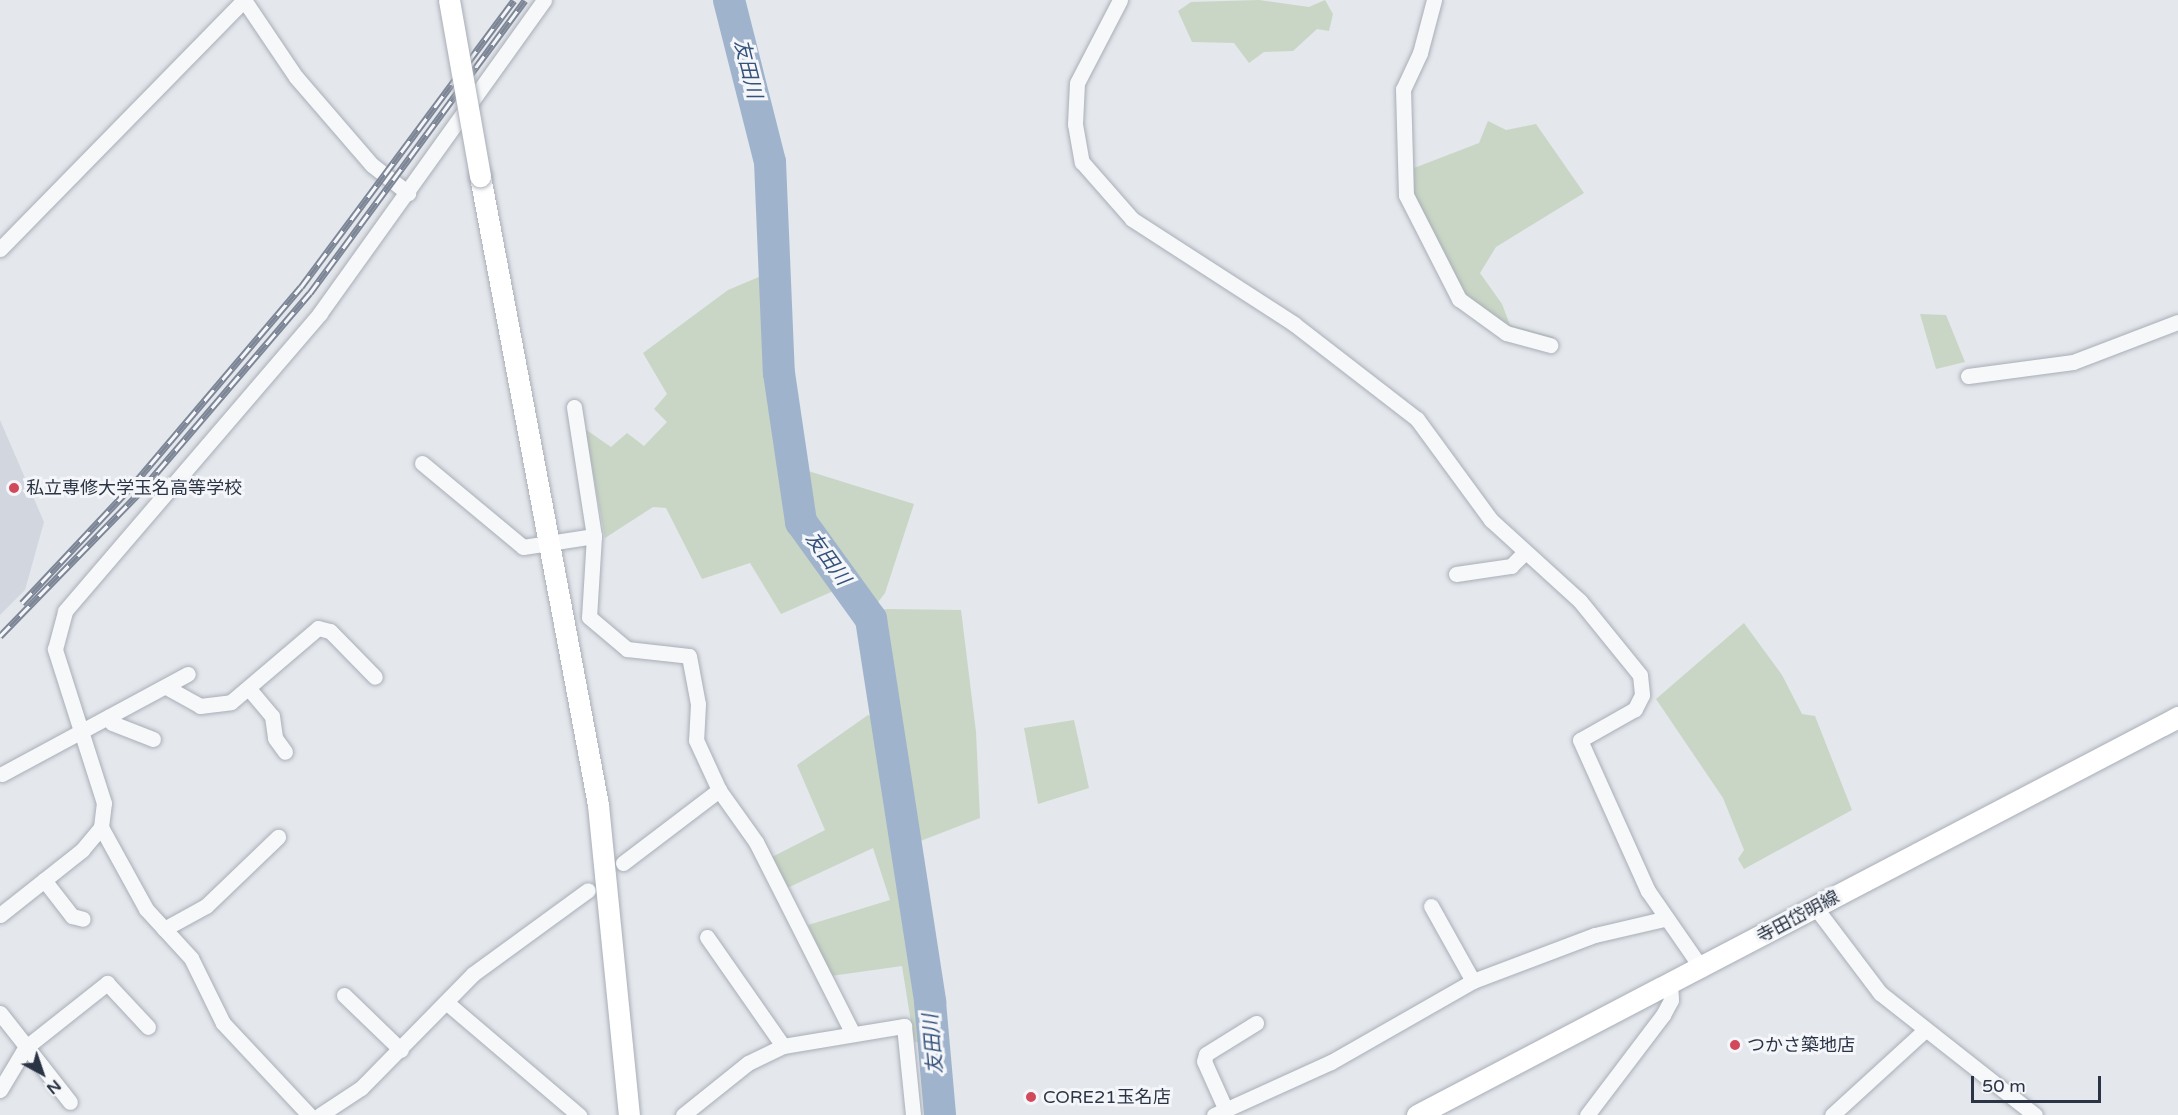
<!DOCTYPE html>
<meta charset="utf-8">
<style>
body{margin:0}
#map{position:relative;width:2178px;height:1115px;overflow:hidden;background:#e4e7ec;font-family:"Varela Round","Noto Sans JP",sans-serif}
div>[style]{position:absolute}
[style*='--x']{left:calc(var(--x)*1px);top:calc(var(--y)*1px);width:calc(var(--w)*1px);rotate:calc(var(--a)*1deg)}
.built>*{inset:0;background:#d2d6de}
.green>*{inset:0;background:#c9d6c5}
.river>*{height:32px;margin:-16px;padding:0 16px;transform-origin:16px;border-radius:16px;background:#9fb4cc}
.roads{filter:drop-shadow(0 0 2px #a9aeb7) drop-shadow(0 0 2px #a9aeb7)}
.street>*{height:15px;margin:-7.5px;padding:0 7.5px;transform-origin:7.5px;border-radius:7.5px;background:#f7f8fa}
.secondary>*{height:21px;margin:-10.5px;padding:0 10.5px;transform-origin:10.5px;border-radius:10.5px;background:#fff}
.rail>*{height:7px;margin-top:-3.5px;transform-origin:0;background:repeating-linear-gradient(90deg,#f4f6f9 0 14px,#7d8696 0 28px);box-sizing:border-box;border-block:2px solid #7d8696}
.bridges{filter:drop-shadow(0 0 2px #a9aeb7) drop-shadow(0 0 2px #a9aeb7)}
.secondary-bridge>*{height:21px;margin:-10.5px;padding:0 10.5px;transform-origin:10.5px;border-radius:10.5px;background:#fff}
.dots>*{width:16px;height:16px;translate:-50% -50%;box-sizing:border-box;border:3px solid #f4f6f9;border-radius:50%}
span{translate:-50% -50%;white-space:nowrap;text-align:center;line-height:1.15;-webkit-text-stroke:6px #f4f6f9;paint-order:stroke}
.poi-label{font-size:18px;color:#2b3445}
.left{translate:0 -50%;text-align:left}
.street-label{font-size:18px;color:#2b3445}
.water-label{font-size:20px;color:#34527a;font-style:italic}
.north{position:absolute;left:12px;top:1043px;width:60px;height:60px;-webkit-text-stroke:4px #f4f6f9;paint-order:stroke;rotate:140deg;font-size:16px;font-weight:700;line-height:24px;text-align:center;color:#2b3445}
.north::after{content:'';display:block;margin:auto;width:21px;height:27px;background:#2b3445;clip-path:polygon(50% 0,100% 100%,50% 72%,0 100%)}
.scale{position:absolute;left:1971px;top:1076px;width:130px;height:27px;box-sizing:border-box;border:3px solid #2b3445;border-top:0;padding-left:8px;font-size:18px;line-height:21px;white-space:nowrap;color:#2b3445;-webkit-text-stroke:4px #f4f6f9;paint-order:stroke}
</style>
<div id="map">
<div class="built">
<i style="clip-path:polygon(0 420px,44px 522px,25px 590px,0 615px)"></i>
</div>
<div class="green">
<i style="clip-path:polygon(1259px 0,1309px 7px,1325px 0,1333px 14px,1329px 31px,1317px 29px,1293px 51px,1264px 52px,1249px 63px,1234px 43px,1192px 42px,1178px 11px,1191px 2px)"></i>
<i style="clip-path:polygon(1488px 121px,1506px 130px,1536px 124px,1584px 193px,1496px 247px,1480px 273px,1502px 304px,1510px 325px,1554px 337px,1552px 343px,1507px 330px,1462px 297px,1409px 194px,1414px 168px,1479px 143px)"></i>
<i style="clip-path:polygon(766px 274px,769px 349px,795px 525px,838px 589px,781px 614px,750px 563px,702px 579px,666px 508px,653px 507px,605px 538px,585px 429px,611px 447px,627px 433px,644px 446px,667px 422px,654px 409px,667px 394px,643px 353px,728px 290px)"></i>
<i style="clip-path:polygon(1920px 314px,1946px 315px,1965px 362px,1936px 369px)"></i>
<i style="clip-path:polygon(805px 470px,914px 504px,885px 593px,872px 610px,805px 521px)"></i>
<i style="clip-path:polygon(887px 609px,961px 610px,976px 732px,980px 818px,910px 845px,872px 612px)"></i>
<i style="clip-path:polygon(1744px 623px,1782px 675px,1802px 714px,1815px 716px,1852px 810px,1744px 869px,1738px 859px,1744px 850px,1723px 798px,1656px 699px)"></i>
<i style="clip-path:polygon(868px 715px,881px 722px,888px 751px,932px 1050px,914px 1041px,902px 966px,831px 976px,808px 925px,890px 900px,873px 848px,785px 889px,770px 858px,825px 830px,797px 765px)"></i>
<i style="clip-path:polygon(1074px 720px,1089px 788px,1038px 804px,1024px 728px)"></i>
</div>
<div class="river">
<i style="--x:729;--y:0;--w:167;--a:75.8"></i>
<i style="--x:770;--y:162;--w:211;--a:87.6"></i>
<i style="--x:779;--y:373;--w:151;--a:81.6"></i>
<i style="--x:801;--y:522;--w:120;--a:54.2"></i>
<i style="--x:871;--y:619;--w:388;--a:81.2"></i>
<i style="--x:930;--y:1002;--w:113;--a:84.9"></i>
</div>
<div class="roads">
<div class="street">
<i style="--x:244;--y:0;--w:93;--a:56"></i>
<i style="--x:296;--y:77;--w:116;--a:49.2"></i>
<i style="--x:372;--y:165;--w:46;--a:37.9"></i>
<i style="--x:1120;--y:0;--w:93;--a:117.4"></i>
<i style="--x:1077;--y:83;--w:41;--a:92.8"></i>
<i style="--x:1075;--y:124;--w:39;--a:80"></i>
<i style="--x:1082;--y:162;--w:76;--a:48.7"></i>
<i style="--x:1132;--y:219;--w:193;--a:32.9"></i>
<i style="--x:1294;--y:324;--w:155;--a:37.7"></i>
<i style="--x:1417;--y:419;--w:125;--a:53.8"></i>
<i style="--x:1491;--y:520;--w:120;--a:42.3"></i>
<i style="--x:1580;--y:601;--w:95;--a:51"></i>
<i style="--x:1640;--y:675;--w:20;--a:84"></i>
<i style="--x:1642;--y:695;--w:16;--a:117"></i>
<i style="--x:1635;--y:709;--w:63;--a:150.6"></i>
<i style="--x:1580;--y:740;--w:166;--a:65.8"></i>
<i style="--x:1648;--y:891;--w:95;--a:55.3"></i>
<i style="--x:1434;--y:0;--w:55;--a:104.8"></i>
<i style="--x:1420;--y:53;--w:40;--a:115"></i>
<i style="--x:1403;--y:89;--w:106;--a:88.4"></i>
<i style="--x:1406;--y:195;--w:117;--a:63"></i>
<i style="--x:1459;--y:299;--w:58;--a:35.9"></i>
<i style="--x:1506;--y:333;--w:46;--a:15.3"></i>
<i style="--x:0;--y:249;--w:349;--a:-45.6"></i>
<i style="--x:1968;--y:376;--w:106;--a:-7.6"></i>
<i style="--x:2073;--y:362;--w:112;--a:-20.9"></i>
<i style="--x:574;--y:407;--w:131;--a:81.2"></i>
<i style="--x:594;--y:536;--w:81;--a:93.5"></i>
<i style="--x:589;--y:617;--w:50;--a:40.1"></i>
<i style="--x:627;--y:649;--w:62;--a:6.4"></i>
<i style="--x:689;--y:656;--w:49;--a:79.4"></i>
<i style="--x:698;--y:704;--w:36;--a:93"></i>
<i style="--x:696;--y:740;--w:55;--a:65.3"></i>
<i style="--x:719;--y:790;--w:64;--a:54.6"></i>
<i style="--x:756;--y:842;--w:215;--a:63.2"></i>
<i style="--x:422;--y:463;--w:131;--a:39.7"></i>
<i style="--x:523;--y:547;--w:72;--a:-8.8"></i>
<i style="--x:1456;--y:574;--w:56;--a:-8.3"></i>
<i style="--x:1511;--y:566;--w:20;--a:-45"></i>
<i style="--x:168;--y:688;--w:37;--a:29"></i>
<i style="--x:200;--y:706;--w:31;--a:-7"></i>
<i style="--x:231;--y:702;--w:114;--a:-40.4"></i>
<i style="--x:318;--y:628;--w:12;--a:14"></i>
<i style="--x:330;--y:631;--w:64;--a:45.6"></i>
<i style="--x:250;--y:690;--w:34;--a:50"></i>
<i style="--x:272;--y:716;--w:22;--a:82"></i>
<i style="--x:275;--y:738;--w:17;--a:54"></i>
<i style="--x:110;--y:716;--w:7;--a:74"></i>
<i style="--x:112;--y:723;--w:44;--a:21.3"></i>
<i style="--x:2;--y:774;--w:211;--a:-28.3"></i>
<i style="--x:101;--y:827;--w:94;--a:61.2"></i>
<i style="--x:146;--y:909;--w:67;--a:47.4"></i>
<i style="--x:191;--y:958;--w:72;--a:63.8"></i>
<i style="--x:223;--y:1023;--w:126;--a:46.9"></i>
<i style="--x:623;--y:863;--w:121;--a:-37.2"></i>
<i style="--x:44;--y:880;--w:46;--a:52.1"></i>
<i style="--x:72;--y:916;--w:11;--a:15"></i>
<i style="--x:1431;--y:906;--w:86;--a:60.8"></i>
<i style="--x:1815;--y:907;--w:108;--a:52.9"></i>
<i style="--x:1880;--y:993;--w:197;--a:38.2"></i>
<i style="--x:0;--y:915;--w:105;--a:-38.4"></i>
<i style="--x:82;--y:850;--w:30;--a:-50"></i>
<i style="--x:101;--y:827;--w:24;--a:-83"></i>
<i style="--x:104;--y:803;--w:162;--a:-107.7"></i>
<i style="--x:55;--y:649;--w:39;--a:-75"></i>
<i style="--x:65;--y:611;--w:392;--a:-49.4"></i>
<i style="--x:320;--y:313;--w:385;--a:-54.4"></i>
<i style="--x:164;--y:929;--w:48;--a:-28.7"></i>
<i style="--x:206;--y:906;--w:100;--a:-43.8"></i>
<i style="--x:707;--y:937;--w:133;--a:55.1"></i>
<i style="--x:344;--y:995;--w:79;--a:44"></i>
<i style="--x:446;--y:1002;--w:175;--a:40.4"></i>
<i style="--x:0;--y:1013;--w:113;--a:51.8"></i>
<i style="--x:0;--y:1090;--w:49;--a:-59.2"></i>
<i style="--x:25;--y:1048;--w:105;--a:-38.4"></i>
<i style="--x:107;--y:983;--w:60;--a:47"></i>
<i style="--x:1225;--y:1108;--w:51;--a:-114.1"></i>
<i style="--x:1204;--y:1061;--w:7;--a:-74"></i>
<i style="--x:1206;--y:1054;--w:59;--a:-31.8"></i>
<i style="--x:320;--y:1115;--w:49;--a:-33.4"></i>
<i style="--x:361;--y:1088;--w:160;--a:-45.5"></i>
<i style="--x:473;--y:974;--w:142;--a:-36.1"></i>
<i style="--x:683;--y:1115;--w:83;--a:-38.7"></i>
<i style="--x:748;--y:1063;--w:39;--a:-26"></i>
<i style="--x:783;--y:1046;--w:123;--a:-9.4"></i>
<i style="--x:904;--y:1026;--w:89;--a:84.2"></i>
<i style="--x:1214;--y:1115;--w:128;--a:-24.4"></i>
<i style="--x:1331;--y:1062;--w:163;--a:-29.7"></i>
<i style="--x:1473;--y:981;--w:130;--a:-20.7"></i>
<i style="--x:1595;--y:935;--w:71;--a:-13.1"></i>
<i style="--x:1587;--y:1115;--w:126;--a:-52.8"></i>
<i style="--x:1663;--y:1015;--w:17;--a:-62"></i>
<i style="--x:1671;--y:1000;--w:17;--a:-93"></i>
<i style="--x:1832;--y:1115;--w:126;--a:-42.4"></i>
</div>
<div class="secondary">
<i style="--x:480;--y:176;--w:640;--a:79.37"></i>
<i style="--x:598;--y:805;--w:312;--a:84.3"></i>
<i style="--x:1417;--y:1115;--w:859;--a:-27.61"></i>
</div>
</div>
<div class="rail">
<i style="--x:22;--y:603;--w:161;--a:-46.8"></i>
<i style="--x:132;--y:486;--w:261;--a:-49.7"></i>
<i style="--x:301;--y:287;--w:357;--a:-53.4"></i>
<i style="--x:0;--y:636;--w:199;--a:-45.8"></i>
<i style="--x:139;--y:493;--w:263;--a:-49.5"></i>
<i style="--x:310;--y:293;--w:363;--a:-53.7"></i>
</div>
<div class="bridges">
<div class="secondary-bridge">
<i style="--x:449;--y:0;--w:179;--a:80"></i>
</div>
</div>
<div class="dots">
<i style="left:14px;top:488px;background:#d1495b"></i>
<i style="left:1735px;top:1045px;background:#d1495b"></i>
<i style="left:1031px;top:1097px;background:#d1495b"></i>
</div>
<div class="poi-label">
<span class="left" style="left:26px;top:488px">私立専修大学玉名高等学校</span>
<span class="left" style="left:1747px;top:1045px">つかさ築地店</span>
<span class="left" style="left:1043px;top:1097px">CORE21玉名店</span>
</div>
<div class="street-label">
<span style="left:1798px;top:917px;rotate:-28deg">寺田岱明線</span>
</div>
<div class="water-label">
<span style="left:747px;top:69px;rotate:76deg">友田川</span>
<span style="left:827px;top:559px;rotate:54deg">友田川</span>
<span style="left:934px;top:1044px;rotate:-95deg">友田川</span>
</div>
<div class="north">N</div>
<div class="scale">50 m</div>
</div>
